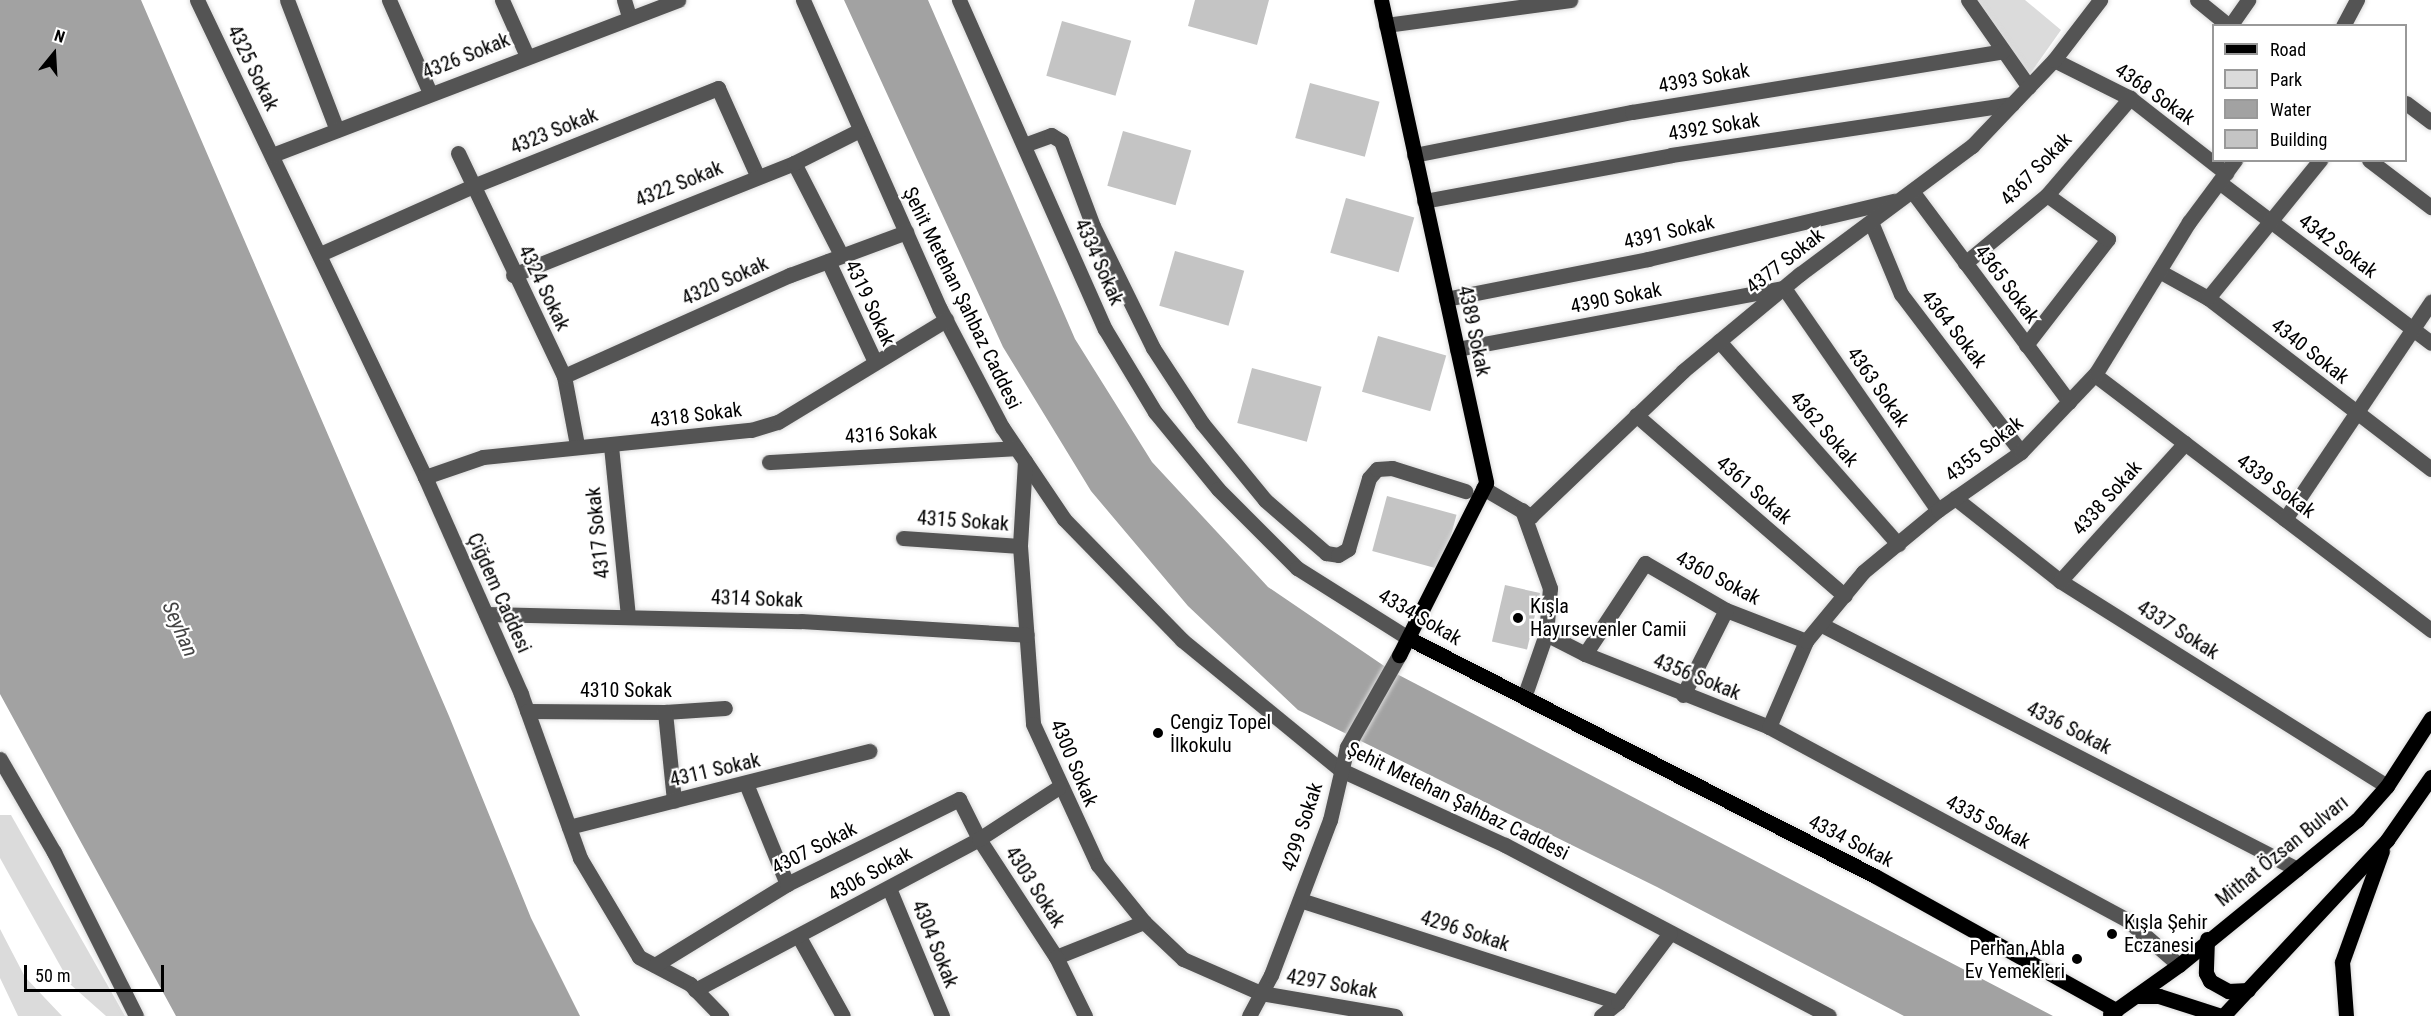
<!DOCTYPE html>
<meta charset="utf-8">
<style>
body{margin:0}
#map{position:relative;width:2431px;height:1016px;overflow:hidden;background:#fff;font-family:"Roboto Condensed",sans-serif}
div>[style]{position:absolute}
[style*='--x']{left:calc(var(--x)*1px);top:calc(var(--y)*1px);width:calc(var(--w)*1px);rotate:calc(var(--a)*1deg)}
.green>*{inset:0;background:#dbdbdb}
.water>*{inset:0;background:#a2a2a2}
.building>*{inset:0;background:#c4c4c4;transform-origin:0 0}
.roads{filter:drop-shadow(0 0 2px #dbdbdb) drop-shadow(0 0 2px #dbdbdb)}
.minor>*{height:15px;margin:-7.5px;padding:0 7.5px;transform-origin:7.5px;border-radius:7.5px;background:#545454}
.major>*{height:15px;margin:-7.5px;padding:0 7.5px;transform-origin:7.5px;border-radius:7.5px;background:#000}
.dots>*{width:16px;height:16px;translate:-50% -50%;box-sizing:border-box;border:3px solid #fff;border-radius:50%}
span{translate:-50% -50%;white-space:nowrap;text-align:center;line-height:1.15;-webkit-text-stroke:4.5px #fff;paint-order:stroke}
.street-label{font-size:20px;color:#000}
.poi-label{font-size:20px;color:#000}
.left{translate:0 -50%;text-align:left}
.right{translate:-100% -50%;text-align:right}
.water-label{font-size:21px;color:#434343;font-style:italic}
.legend{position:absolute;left:2212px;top:24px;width:195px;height:138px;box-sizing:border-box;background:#fff;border:2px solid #999;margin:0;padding:8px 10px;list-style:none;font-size:18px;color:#000}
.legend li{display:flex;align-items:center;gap:12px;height:30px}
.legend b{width:30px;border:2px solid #999}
.north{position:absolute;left:24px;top:24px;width:60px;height:60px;-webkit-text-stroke:4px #fff;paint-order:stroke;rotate:18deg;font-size:16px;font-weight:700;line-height:24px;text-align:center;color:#000}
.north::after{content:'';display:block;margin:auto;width:21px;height:27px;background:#000;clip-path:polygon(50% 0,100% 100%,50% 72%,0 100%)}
.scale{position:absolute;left:24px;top:965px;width:140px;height:27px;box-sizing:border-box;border:3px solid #000;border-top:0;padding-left:8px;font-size:18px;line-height:21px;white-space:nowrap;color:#000;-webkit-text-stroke:4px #fff;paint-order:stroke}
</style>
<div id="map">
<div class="green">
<i style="clip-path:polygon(1968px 0,2025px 0,2061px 30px,2025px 81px)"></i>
<i style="clip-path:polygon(0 815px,11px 815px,125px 1016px,106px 1016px,71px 985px,0 858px)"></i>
<i style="clip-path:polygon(0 929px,25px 977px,62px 1016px,18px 1016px,0 978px)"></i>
</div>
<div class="water">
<i style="clip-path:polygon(0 0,141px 0,449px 716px,531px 918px,580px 1016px,176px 1016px,0 694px)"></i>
<i style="clip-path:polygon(844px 0,928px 0,1075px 339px,1152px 462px,1268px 587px,1393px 672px,2053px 1016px,1904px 1016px,1657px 887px,1298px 710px,1188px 606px,1091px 491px,1003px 347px)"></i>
</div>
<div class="building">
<i style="clip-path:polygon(1195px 0,1269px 0,1257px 45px,1188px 26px)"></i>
<i style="left:1062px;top:21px;width:72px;height:57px;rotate:16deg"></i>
<i style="left:1310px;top:83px;width:72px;height:57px;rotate:15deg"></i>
<i style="left:1123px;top:131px;width:71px;height:57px;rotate:16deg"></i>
<i style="left:1346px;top:198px;width:71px;height:57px;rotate:16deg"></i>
<i style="left:1175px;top:251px;width:72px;height:57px;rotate:16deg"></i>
<i style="left:1378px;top:336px;width:71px;height:58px;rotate:16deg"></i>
<i style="left:1252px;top:368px;width:72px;height:57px;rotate:15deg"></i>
<i style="left:1387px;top:496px;width:72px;height:57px;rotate:15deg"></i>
<i style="left:1505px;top:585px;width:36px;height:58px;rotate:13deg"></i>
</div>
<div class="roads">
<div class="minor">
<i style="--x:197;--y:0;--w:529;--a:64.45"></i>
<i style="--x:425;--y:477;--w:237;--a:66.1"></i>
<i style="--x:521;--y:694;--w:174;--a:70.2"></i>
<i style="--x:580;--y:858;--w:115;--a:59.2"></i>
<i style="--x:639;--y:957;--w:58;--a:27.9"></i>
<i style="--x:690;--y:984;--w:45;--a:45.9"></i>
<i style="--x:287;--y:0;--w:139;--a:69"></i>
<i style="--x:389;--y:0;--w:102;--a:66.2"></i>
<i style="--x:502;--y:0;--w:59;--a:66"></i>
<i style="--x:624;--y:0;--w:17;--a:73"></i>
<i style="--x:803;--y:0;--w:338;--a:66.1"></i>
<i style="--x:940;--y:309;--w:133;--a:62.3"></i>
<i style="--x:1002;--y:427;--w:111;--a:56"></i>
<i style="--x:1064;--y:519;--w:169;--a:45.7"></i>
<i style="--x:1182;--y:640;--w:205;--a:39.3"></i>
<i style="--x:1341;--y:770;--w:180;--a:24.6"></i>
<i style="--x:1505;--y:845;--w:366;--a:27.8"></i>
<i style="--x:959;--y:0;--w:360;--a:66.1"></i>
<i style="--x:1105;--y:329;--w:97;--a:58.9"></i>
<i style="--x:1155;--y:412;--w:99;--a:50.7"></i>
<i style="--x:1218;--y:489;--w:112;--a:45"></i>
<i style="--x:1297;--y:568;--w:131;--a:32.2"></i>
<i style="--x:1968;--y:0;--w:106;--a:55"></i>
<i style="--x:2197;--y:0;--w:41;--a:39.1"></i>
<i style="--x:1386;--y:25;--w:186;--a:-7.7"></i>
<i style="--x:2230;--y:26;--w:32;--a:-55"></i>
<i style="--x:2343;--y:26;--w:30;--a:-62"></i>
<i style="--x:2054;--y:60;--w:85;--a:26.6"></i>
<i style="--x:2130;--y:98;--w:122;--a:38"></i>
<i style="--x:2406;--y:103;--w:31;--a:37"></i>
<i style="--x:1024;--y:145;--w:29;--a:-20"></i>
<i style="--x:1051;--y:135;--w:12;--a:31"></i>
<i style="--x:1061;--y:141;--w:91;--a:69.4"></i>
<i style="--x:1093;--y:226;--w:136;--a:63.8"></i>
<i style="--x:1153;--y:348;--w:90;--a:56.8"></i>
<i style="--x:1202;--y:423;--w:99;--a:50.7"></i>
<i style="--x:1265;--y:500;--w:81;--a:41"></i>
<i style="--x:1326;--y:553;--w:12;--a:9"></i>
<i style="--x:1338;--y:555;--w:12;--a:-31"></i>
<i style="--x:1348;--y:549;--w:74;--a:-73.5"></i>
<i style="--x:1369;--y:478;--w:12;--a:-48"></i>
<i style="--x:1377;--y:469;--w:15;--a:-4"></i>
<i style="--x:1392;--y:468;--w:77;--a:17.5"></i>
<i style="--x:458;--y:153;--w:247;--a:64.6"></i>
<i style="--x:564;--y:376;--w:70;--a:79.3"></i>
<i style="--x:272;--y:155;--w:435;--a:-20.9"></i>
<i style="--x:1414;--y:155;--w:222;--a:-11.2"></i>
<i style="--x:1632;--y:112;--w:376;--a:-9.3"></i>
<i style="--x:2369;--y:160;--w:78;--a:37.2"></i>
<i style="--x:794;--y:163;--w:103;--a:62.9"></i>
<i style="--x:2219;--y:182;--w:266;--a:37.2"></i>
<i style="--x:1912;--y:191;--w:263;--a:53.3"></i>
<i style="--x:1424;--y:201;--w:251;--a:-10.5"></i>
<i style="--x:1671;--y:155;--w:345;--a:-8.5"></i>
<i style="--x:1871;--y:222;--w:78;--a:67.4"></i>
<i style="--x:1901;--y:294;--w:198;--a:52.8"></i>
<i style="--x:320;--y:254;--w:167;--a:-24"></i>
<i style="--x:473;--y:186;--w:264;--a:-21.8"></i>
<i style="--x:718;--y:88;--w:95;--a:65.9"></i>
<i style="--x:828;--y:261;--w:111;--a:65"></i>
<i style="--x:1965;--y:263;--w:107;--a:-39.7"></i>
<i style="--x:2047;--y:195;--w:128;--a:-49.4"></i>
<i style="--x:2159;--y:271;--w:56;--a:28.9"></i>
<i style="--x:2208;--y:298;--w:281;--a:37.5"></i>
<i style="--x:513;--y:275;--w:302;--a:-21.7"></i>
<i style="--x:794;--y:163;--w:74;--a:-26.6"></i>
<i style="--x:2208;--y:298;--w:178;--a:-50.9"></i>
<i style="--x:1446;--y:299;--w:206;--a:-11.2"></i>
<i style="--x:1648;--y:259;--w:253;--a:-13.3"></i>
<i style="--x:1719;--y:341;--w:271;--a:48.6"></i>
<i style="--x:2026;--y:345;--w:134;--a:-52.3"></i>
<i style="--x:2108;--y:239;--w:75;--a:-144.2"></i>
<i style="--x:1457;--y:349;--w:333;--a:-10.6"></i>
<i style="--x:1784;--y:288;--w:270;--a:55.3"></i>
<i style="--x:2095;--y:375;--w:422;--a:37.2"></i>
<i style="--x:564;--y:376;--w:248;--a:-24.1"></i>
<i style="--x:790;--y:275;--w:124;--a:-20.3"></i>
<i style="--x:1636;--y:415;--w:276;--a:40.9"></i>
<i style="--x:611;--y:446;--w:170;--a:84.3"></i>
<i style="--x:1025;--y:461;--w:85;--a:93.4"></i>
<i style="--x:1020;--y:546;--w:178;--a:85.8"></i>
<i style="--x:1033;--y:724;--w:155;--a:65.3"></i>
<i style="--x:1098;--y:865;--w:73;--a:51.1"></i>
<i style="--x:1144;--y:922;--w:54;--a:43.5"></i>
<i style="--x:1183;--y:959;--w:85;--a:23.6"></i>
<i style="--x:1261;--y:993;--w:136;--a:9.7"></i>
<i style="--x:769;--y:462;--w:247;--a:-3.2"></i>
<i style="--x:425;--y:477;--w:61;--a:-19"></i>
<i style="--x:483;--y:457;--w:269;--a:-5.8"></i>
<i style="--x:751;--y:430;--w:28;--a:-17"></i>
<i style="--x:778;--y:422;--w:197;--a:-31.3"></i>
<i style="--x:1483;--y:488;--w:56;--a:30.3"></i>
<i style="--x:1531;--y:516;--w:210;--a:-43.6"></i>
<i style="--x:1683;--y:371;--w:152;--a:-39.7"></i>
<i style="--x:1800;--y:274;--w:214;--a:-36.7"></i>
<i style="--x:1972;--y:146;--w:119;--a:-46.4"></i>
<i style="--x:2054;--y:60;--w:76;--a:-52.5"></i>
<i style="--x:1955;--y:498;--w:134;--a:38.3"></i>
<i style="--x:2060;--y:581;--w:386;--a:32.1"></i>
<i style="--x:1522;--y:510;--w:83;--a:70.3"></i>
<i style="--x:1550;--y:588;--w:46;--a:95"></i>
<i style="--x:1546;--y:634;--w:67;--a:109.2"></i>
<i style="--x:2285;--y:519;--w:262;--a:-56.1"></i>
<i style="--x:903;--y:538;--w:117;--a:3.9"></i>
<i style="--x:2060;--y:581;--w:186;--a:-47.8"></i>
<i style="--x:486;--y:614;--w:315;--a:1.3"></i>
<i style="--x:801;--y:621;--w:226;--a:3.5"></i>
<i style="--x:1822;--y:625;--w:534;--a:27.19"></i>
<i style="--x:1546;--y:634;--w:44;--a:27.1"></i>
<i style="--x:1585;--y:654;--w:198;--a:21.6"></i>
<i style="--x:1769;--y:727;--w:405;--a:28.3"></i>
<i style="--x:2126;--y:919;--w:70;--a:41"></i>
<i style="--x:1585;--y:654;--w:109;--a:-56.6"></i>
<i style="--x:1645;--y:563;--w:94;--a:30.1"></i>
<i style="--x:1726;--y:610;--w:86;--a:21.2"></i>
<i style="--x:1683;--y:695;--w:95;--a:-63.2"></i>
<i style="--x:527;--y:711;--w:138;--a:0.4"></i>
<i style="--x:665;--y:712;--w:60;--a:-3.8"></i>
<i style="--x:665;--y:712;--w:89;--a:84.2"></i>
<i style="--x:1769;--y:727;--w:94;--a:-66.7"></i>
<i style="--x:1806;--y:641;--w:89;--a:-50.4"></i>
<i style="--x:1863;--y:572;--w:97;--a:-39.6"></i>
<i style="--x:1938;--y:510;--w:101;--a:-34.9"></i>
<i style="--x:2021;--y:452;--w:109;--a:-46.5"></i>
<i style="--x:2096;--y:373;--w:177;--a:-58.4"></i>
<i style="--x:2189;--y:222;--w:77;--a:-53.4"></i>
<i style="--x:0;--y:759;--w:108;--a:59.9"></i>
<i style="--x:54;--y:852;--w:183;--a:63.4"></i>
<i style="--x:747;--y:786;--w:106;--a:67.8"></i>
<i style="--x:569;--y:827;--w:310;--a:-14.2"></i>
<i style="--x:889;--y:888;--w:139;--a:67.5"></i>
<i style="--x:1300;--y:900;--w:334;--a:17.8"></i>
<i style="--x:799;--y:937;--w:90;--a:60.9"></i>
<i style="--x:1056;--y:957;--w:95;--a:-21.7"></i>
<i style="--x:655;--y:965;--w:155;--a:-31.5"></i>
<i style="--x:787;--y:884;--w:192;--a:-26.3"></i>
<i style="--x:959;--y:799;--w:45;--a:63.4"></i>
<i style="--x:979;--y:839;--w:141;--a:56.9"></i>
<i style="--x:1056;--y:957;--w:66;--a:63.8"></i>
<i style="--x:695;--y:990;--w:322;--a:-28"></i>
<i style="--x:979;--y:839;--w:95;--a:-33"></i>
<i style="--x:1249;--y:1016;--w:47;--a:-61.8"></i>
<i style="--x:1271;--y:975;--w:166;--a:-69.2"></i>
<i style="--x:1330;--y:820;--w:75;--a:-76.9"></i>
<i style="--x:1347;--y:747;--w:106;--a:-60.5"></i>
<i style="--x:1601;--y:1016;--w:22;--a:-39"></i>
<i style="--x:1618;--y:1002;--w:86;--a:-53"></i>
</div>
<div class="major">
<i style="--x:1381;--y:0;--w:494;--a:77.7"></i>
<i style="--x:1486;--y:483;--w:193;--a:116.8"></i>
<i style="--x:1408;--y:638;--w:524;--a:27.01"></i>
<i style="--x:1875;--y:876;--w:276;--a:29.1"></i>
<i style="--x:2207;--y:939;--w:34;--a:92"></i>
<i style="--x:2206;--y:973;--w:9;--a:63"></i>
<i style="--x:2210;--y:981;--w:21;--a:29"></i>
<i style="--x:2228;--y:991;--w:20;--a:-3"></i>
<i style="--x:2136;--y:996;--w:23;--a:0"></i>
<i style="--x:2159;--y:996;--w:65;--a:17.9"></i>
<i style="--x:2110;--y:1014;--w:85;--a:-35.4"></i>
<i style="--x:2179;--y:965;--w:230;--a:-39.2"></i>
<i style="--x:2357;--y:820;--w:45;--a:-48.6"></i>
<i style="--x:2387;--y:786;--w:81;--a:-57.1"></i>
<i style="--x:2223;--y:1016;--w:241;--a:-47"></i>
<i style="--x:2387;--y:840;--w:77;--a:-55.1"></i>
<i style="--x:2346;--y:1016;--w:54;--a:-94.2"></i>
<i style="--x:2342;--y:962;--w:118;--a:-70.2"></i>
</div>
</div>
<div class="dots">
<i style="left:1518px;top:618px;background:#000"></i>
<i style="left:1158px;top:733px;background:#000"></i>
<i style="left:2112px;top:934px;background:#000"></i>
<i style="left:2077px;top:959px;background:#000"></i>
</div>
<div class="street-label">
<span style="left:466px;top:56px;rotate:-22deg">4326 Sokak</span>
<span style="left:253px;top:68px;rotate:64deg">4325 Sokak</span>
<span style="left:1704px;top:78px;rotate:-10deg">4393 Sokak</span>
<span style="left:2155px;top:94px;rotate:35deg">4368 Sokak</span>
<span style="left:1714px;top:127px;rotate:-9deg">4392 Sokak</span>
<span style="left:554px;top:131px;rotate:-22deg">4323 Sokak</span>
<span style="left:2036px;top:169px;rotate:-46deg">4367 Sokak</span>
<span style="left:679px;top:184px;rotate:-22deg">4322 Sokak</span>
<span style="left:1669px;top:232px;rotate:-13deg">4391 Sokak</span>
<span style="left:2338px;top:246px;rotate:37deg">4342 Sokak</span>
<span style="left:1785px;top:261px;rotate:-38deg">4377 Sokak</span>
<span style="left:1099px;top:262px;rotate:66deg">4334 Sokak</span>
<span style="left:725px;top:281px;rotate:-24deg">4320 Sokak</span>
<span style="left:2007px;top:284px;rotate:53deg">4365 Sokak</span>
<span style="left:544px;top:288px;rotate:64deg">4324 Sokak</span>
<span style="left:962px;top:298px;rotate:64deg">Şehit Metehan Şahbaz Caddesi</span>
<span style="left:1616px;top:298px;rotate:-11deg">4390 Sokak</span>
<span style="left:870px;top:303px;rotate:65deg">4319 Sokak</span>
<span style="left:1954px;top:329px;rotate:52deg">4364 Sokak</span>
<span style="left:1474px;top:331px;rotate:78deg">4389 Sokak</span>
<span style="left:2310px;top:351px;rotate:38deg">4340 Sokak</span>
<span style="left:1878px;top:387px;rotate:55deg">4363 Sokak</span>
<span style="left:696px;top:415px;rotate:-7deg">4318 Sokak</span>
<span style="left:1824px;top:429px;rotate:49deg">4362 Sokak</span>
<span style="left:891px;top:434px;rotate:-3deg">4316 Sokak</span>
<span style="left:1984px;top:449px;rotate:-38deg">4355 Sokak</span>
<span style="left:2276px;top:486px;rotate:37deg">4339 Sokak</span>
<span style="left:1754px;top:490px;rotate:41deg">4361 Sokak</span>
<span style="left:2107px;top:498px;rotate:-48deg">4338 Sokak</span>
<span style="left:963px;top:521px;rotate:4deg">4315 Sokak</span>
<span style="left:598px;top:533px;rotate:-96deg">4317 Sokak</span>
<span style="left:1718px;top:578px;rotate:28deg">4360 Sokak</span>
<span style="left:499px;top:593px;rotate:66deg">Çiğdem Caddesi</span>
<span style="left:757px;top:599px;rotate:2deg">4314 Sokak</span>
<span style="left:1420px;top:617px;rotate:30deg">4334 Sokak</span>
<span style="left:2178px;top:630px;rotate:32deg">4337 Sokak</span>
<span style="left:1697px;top:677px;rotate:22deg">4356 Sokak</span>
<span style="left:626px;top:690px">4310 Sokak</span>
<span style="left:2069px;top:728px;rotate:27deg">4336 Sokak</span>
<span style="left:1074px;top:763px;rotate:67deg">4300 Sokak</span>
<span style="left:715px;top:770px;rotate:-13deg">4311 Sokak</span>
<span style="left:1458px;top:801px;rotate:26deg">Şehit Metehan Şahbaz Caddesi</span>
<span style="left:1988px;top:822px;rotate:28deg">4335 Sokak</span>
<span style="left:1302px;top:827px;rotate:-72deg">4299 Sokak</span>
<span style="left:1851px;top:841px;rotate:27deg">4334 Sokak</span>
<span style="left:814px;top:848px;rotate:-27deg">4307 Sokak</span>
<span style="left:2282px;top:851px;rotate:-39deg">Mithat Özsan Bulvarı</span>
<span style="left:870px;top:874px;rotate:-29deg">4306 Sokak</span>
<span style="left:1035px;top:887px;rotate:57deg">4303 Sokak</span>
<span style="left:1465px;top:931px;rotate:18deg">4296 Sokak</span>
<span style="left:935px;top:944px;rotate:68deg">4304 Sokak</span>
<span style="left:1332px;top:984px;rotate:10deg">4297 Sokak</span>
</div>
<div class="poi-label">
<span class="left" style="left:1530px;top:618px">Kışla<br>Hayırsevenler Camii</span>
<span class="left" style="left:1170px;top:734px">Cengiz Topel<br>İlkokulu</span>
<span class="left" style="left:2124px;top:934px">Kışla Şehir<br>Eczanesi</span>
<span class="right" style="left:2065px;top:960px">Perhan Abla<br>Ev Yemekleri</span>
</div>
<div class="water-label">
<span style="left:180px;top:629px;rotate:66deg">Seyhan</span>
</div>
<ul class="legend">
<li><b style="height:8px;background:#000"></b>Road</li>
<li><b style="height:16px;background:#dbdbdb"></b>Park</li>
<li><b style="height:16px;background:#a2a2a2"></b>Water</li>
<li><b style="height:16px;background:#c4c4c4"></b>Building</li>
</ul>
<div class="north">N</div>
<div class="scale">50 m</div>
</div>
